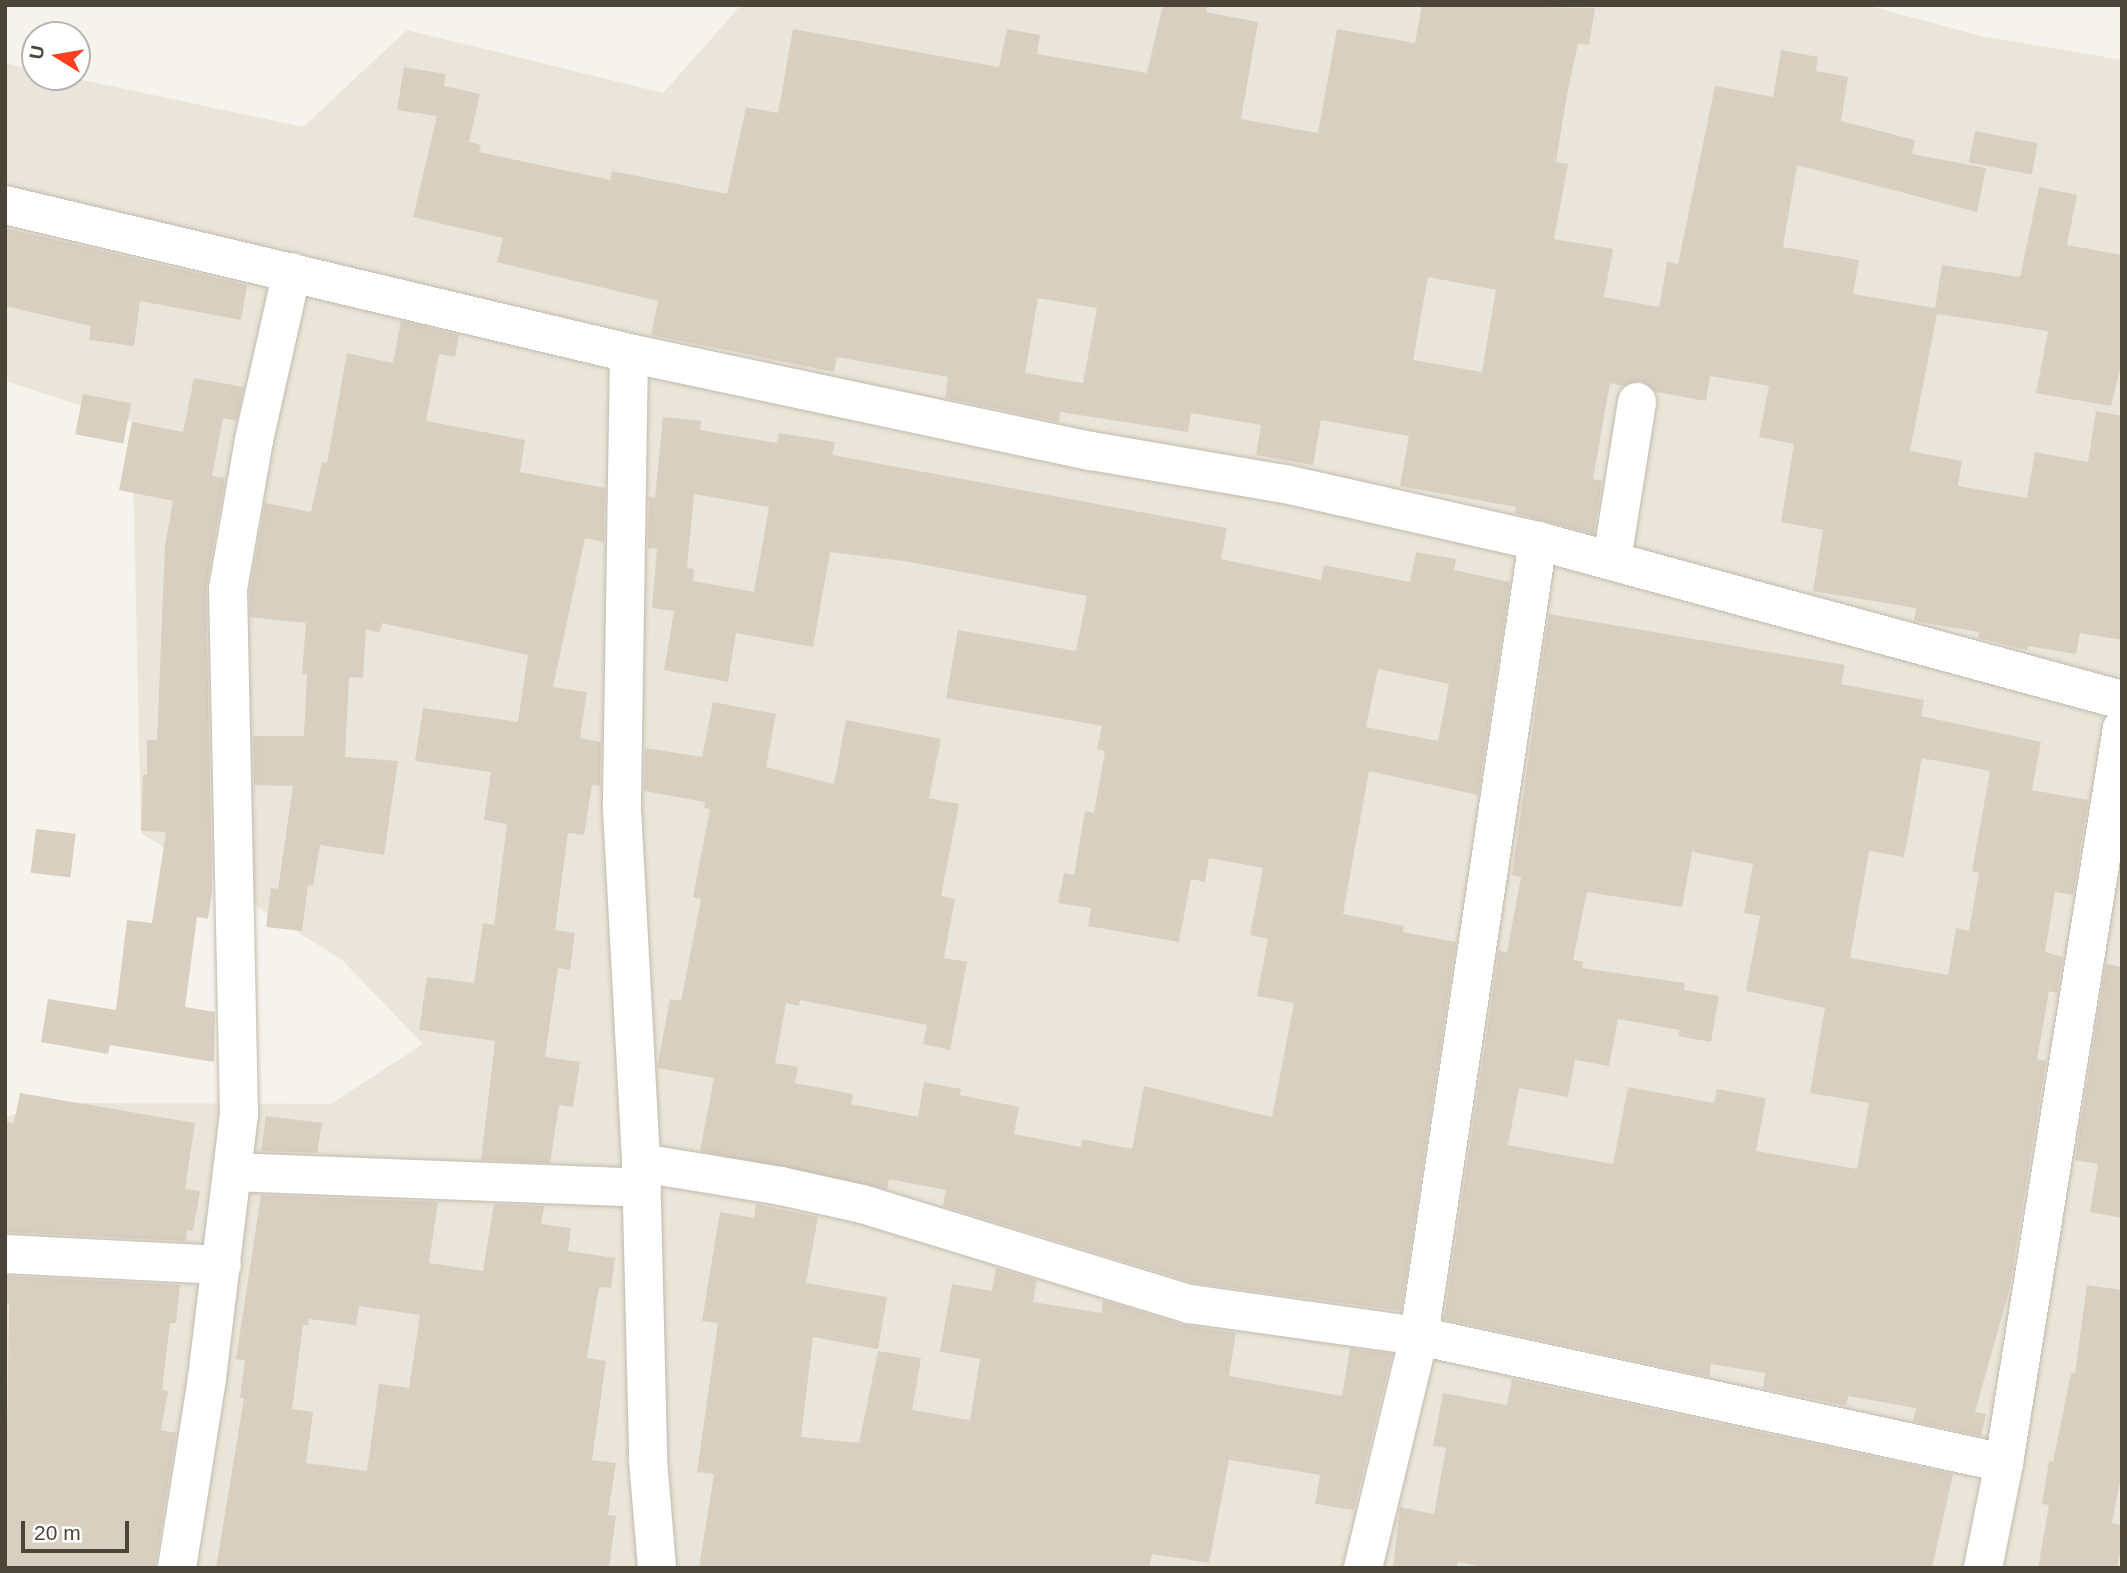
<!DOCTYPE html>
<style>
body{margin:0}
#map{position:relative;width:2127px;height:1573px;overflow:hidden;background:#f6f3ec;font-family:Helvetica,sans-serif}
div>[style]{position:absolute}
[style*='--x']{left:calc(var(--x)*1px);top:calc(var(--y)*1px);width:calc(var(--w)*1px);rotate:calc(var(--a)*1deg)}
.residential>*{inset:0;background:#eae5da}
.building>*{inset:0;background:#d8cfc1;transform-origin:0 0}
.roads{filter:drop-shadow(0 0 2px #c2bbae) drop-shadow(0 0 2px #c2bbae)}
.minor>*{height:38px;margin:-19px;padding:0 19px;transform-origin:19px;border-radius:19px;background:#fff}
span{translate:-50% -50%;white-space:nowrap;text-align:center;line-height:1.15;-webkit-text-stroke:7px #fff;paint-order:stroke}
.frame{position:absolute;inset:0;border:7px solid #4b4439;pointer-events:none}
.north{position:absolute;left:21px;top:21px;width:70px;height:70px;box-sizing:border-box;background:#fff;border:2px solid #b7b4b0;border-radius:50%;rotate:281deg;font-size:19px;font-weight:700;line-height:28px;text-align:center;color:#4b4439}
.north::after{content:'';display:block;margin:auto;width:24px;height:32px;background:#fc3f1d;clip-path:polygon(50% 0,100% 100%,50% 72%,0 100%)}
.scale{position:absolute;left:21px;top:1521px;width:108px;height:32px;box-sizing:border-box;border:4px solid #4b4439;border-top:0;padding-left:9px;font-size:21px;line-height:24px;white-space:nowrap;color:#4b4439;-webkit-text-stroke:5px #fff;paint-order:stroke}
</style>
<div id="map">
<div class="residential">
<i style="clip-path:polygon(741px 5px,1866px 5px,1981px 36px,2122px 60px,2122px 1568px,5px 1568px,5px 1117px,55px 1103px,331px 1104px,423px 1044px,342px 960px,141px 833px,132px 422px,5px 381px,5px 63px,35px 70px,35px 77px,69px 77px,303px 127px,407px 30px,663px 93px)"></i>
</div>
<div class="building">
<i style="clip-path:polygon(evenodd,1163px 5px,1207px 5px,1206px 12px,1258px 22px,1241px 119px,1318px 133px,1337px 29px,1415px 43px,1422px 5px,1595px 8px,1589px 45px,1578px 43px,1567px 95px,1556px 162px,1568px 164px,1554px 239px,1613px 249px,1604px 297px,1659px 307px,1667px 262px,1678px 264px,1715px 86px,1773px 97px,1781px 50px,1818px 57px,1816px 71px,1848px 77px,1841px 121px,1915px 140px,1912px 154px,1986px 168px,1977px 212px,1797px 165px,1783px 247px,1859px 260px,1853px 294px,1935px 308px,1942px 265px,2020px 277px,2039px 187px,2077px 195px,2067px 245px,2122px 255px,2122px 360px,2111px 406px,2036px 393px,2048px 331px,1937px 314px,1910px 451px,1962px 461px,1958px 486px,2027px 498px,2035px 452px,2088px 462px,2096px 411px,2122px 416px,2122px 640px,2080px 633px,2076px 654px,2028px 646px,2027px 650px,1978px 638px,1979px 632px,1914px 621px,1916px 608px,1813px 591px,1823px 530px,1781px 522px,1794px 444px,1759px 437px,1769px 386px,1710px 376px,1706px 401px,1656px 392px,1641px 381px,1623px 386px,1610px 383px,1593px 479px,1602px 481px,1594px 534px,1515px 513px,1516px 507px,1400px 486px,1409px 436px,1321px 420px,1313px 465px,1256px 455px,1261px 425px,1191px 413px,1188px 432px,1060px 412px,1059px 422px,945px 398px,948px 377px,837px 357px,834px 372px,651px 335px,658px 301px,497px 262px,503px 238px,413px 217px,437px 116px,397px 110px,404px 67px,446px 74px,444px 86px,480px 94px,469px 142px,481px 145px,479px 152px,611px 180px,612px 171px,727px 194px,746px 107px,778px 113px,793px 29px,999px 67px,1007px 29px,1040px 35px,1037px 54px,1147px 73px,1163px 5px,1428px 277px,1496px 290px,1482px 372px,1413px 360px,1428px 277px,1163px 5px,1038px 298px,1097px 308px,1083px 383px,1025px 373px,1038px 298px)"></i>
<i style="left:1975px;top:131px;width:64px;height:32px;rotate:11deg"></i>
<i style="clip-path:polygon(5px 228px,247px 285px,241px 320px,140px 301px,134px 346px,89px 340px,91px 326px,5px 306px)"></i>
<i style="clip-path:polygon(401px 321px,459px 335px,455px 357px,439px 354px,426px 421px,525px 440px,520px 472px,605px 488px,604px 542px,585px 538px,553px 687px,587px 692px,580px 738px,601px 742px,600px 786px,592px 785px,584px 835px,568px 833px,555px 930px,575px 933px,570px 970px,558px 968px,545px 1057px,580px 1062px,573px 1107px,559px 1105px,550px 1163px,481px 1160px,495px 1041px,419px 1030px,427px 977px,474px 983px,483px 923px,494px 925px,507px 824px,484px 820px,491px 772px,415px 761px,423px 708px,518px 722px,528px 655px,382px 623px,380px 633px,366px 629px,363px 678px,349px 677px,345px 757px,398px 761px,384px 855px,320px 845px,313px 886px,308px 885px,302px 931px,266px 927px,271px 888px,278px 889px,293px 786px,254px 785px,253px 736px,304px 736px,307px 674px,302px 674px,306px 623px,250px 617px,250px 591px,265px 503px,311px 512px,322px 462px,327px 463px,347px 353px,393px 363px)"></i>
<i style="clip-path:polygon(194px 378px,244px 387px,236px 421px,223px 418px,212px 476px,225px 478px,206px 589px,212px 891px,208px 919px,197px 917px,185px 1007px,215px 1012px,214px 1062px,110px 1045px,108px 1054px,41px 1042px,48px 999px,116px 1010px,127px 920px,152px 923px,166px 832px,141px 831px,143px 775px,147px 775px,147px 740px,157px 740px,165px 546px,173px 501px,119px 490px,132px 422px,183px 432px)"></i>
<i style="left:83px;top:394px;width:49px;height:41px;rotate:11deg"></i>
<i style="clip-path:polygon(evenodd,663px 417px,701px 421px,700px 430px,777px 443px,779px 433px,835px 442px,832px 455px,1227px 528px,1221px 559px,1321px 580px,1324px 565px,1410px 582px,1416px 552px,1456px 559px,1454px 570px,1510px 582px,1478px 795px,1369px 771px,1343px 914px,1404px 926px,1403px 932px,1456px 942px,1401px 1311px,1195px 1283px,943px 1206px,946px 1190px,889px 1179px,887px 1189px,700px 1151px,714px 1078px,658px 1068px,658px 1063px,670px 999px,681px 1001px,701px 899px,693px 897px,710px 809px,704px 808px,705px 802px,644px 791px,645px 748px,702px 757px,713px 702px,776px 714px,766px 767px,834px 784px,846px 720px,941px 739px,929px 798px,959px 804px,941px 896px,955px 899px,944px 958px,967px 962px,950px 1050px,923px 1044px,927px 1025px,800px 1000px,799px 1006px,786px 1003px,775px 1063px,798px 1067px,795px 1083px,853px 1094px,851px 1104px,918px 1117px,924px 1082px,961px 1089px,960px 1095px,1019px 1107px,1014px 1134px,1081px 1147px,1082px 1139px,1132px 1149px,1144px 1086px,1272px 1117px,1294px 1003px,1257px 996px,1268px 939px,1250px 935px,1263px 868px,1209px 858px,1205px 882px,1191px 879px,1179px 942px,1088px 926px,1091px 908px,1058px 903px,1064px 873px,1074px 875px,1085px 811px,1094px 813px,1105px 751px,1097px 749px,1102px 726px,946px 698px,958px 630px,1076px 651px,1087px 596px,904px 561px,830px 552px,813px 647px,736px 633px,728px 682px,664px 670px,674px 611px,652px 608px,657px 549px,648px 548px,649px 496px,655px 498px,663px 417px,694px 494px,769px 507px,754px 592px,693px 581px,694px 569px,687px 568px,694px 494px,663px 417px,1378px 669px,1449px 684px,1438px 741px,1366px 727px,1378px 669px)"></i>
<i style="clip-path:polygon(evenodd,1549px 614px,1845px 665px,1841px 684px,1924px 700px,1921px 716px,2041px 742px,2032px 790px,2088px 800px,2073px 895px,2055px 892px,2045px 952px,2063px 957px,2057px 993px,2049px 991px,2037px 1059px,2046px 1061px,2009px 1291px,1975px 1412px,1986px 1414px,1981px 1436px,1913px 1421px,1916px 1408px,1848px 1396px,1846px 1406px,1763px 1388px,1765px 1373px,1711px 1364px,1709px 1377px,1444px 1319px,1499px 951px,1507px 952px,1521px 877px,1512px 875px,1549px 614px,1922px 758px,1990px 771px,1972px 871px,1979px 873px,1969px 931px,1956px 928px,1948px 975px,1850px 958px,1869px 851px,1904px 857px,1922px 758px,1549px 614px,1692px 852px,1753px 864px,1744px 913px,1760px 916px,1746px 991px,1825px 1008px,1810px 1093px,1869px 1103px,1857px 1169px,1756px 1151px,1766px 1098px,1717px 1089px,1714px 1103px,1628px 1087px,1613px 1164px,1508px 1145px,1519px 1088px,1568px 1097px,1575px 1060px,1609px 1066px,1618px 1019px,1680px 1030px,1678px 1036px,1711px 1042px,1719px 996px,1684px 990px,1685px 983px,1582px 968px,1583px 962px,1573px 960px,1587px 892px,1682px 907px,1692px 852px)"></i>
<i style="left:36px;top:829px;width:40px;height:44px;rotate:7deg"></i>
<i style="clip-path:polygon(2106px 964px,2122px 967px,2122px 1218px,2090px 1212px,2098px 1164px,2075px 1160px)"></i>
<i style="clip-path:polygon(20px 1093px,195px 1123px,185px 1189px,200px 1191px,193px 1231px,187px 1230px,186px 1241px,5px 1232px,5px 1122px,14px 1123px)"></i>
<i style="clip-path:polygon(266px 1116px,322px 1123px,317px 1153px,261px 1151px)"></i>
<i style="clip-path:polygon(evenodd,261px 1195px,438px 1202px,429px 1263px,483px 1271px,494px 1204px,544px 1206px,541px 1224px,571px 1228px,568px 1251px,615px 1258px,611px 1288px,599px 1287px,587px 1358px,606px 1361px,592px 1460px,616px 1463px,608px 1515px,616px 1516px,609px 1568px,216px 1568px,244px 1398px,240px 1398px,245px 1360px,236px 1359px,261px 1195px,359px 1306px,420px 1315px,409px 1388px,379px 1384px,367px 1471px,306px 1463px,313px 1412px,292px 1409px,303px 1325px,308px 1325px,309px 1319px,356px 1325px,359px 1306px)"></i>
<i style="clip-path:polygon(756px 1204px,818px 1217px,806px 1283px,887px 1297px,878px 1349px,813px 1337px,801px 1437px,859px 1443px,878px 1351px,921px 1358px,912px 1410px,970px 1420px,980px 1359px,940px 1352px,952px 1284px,992px 1291px,996px 1268px,1037px 1280px,1033px 1302px,1101px 1313px,1103px 1300px,1184px 1325px,1236px 1333px,1229px 1376px,1342px 1396px,1350px 1348px,1392px 1354px,1354px 1510px,1315px 1504px,1320px 1475px,1229px 1460px,1209px 1563px,1152px 1554px,1149px 1568px,699px 1568px,714px 1474px,697px 1472px,718px 1323px,702px 1321px,720px 1212px,754px 1218px)"></i>
<i style="clip-path:polygon(5px 1276px,180px 1285px,176px 1323px,170px 1323px,162px 1390px,168px 1391px,161px 1430px,176px 1433px,155px 1568px,5px 1568px,9px 1304px,5px 1303px)"></i>
<i style="clip-path:polygon(2087px 1285px,2122px 1290px,2122px 1471px,2112px 1523px,2122px 1525px,2122px 1541px,2117px 1568px,2038px 1568px,2049px 1505px,2042px 1504px,2049px 1461px,2053px 1462px,2071px 1373px,2075px 1373px)"></i>
<i style="clip-path:polygon(1512px 1379px,1953px 1474px,1932px 1568px,1489px 1568px,1458px 1562px,1457px 1568px,1393px 1568px,1400px 1507px,1434px 1514px,1446px 1448px,1433px 1446px,1443px 1393px,1507px 1405px)"></i>
</div>
<div class="roads">
<div class="minor">
<i style="--x:5;--y:205;--w:641;--a:13.34"></i>
<i style="--x:629;--y:353;--w:456;--a:90.9"></i>
<i style="--x:622;--y:809;--w:355;--a:86.9"></i>
<i style="--x:641;--y:1163;--w:297;--a:88.6"></i>
<i style="--x:648;--y:1460;--w:108;--a:85.2"></i>
<i style="--x:629;--y:353;--w:472;--a:12"></i>
<i style="--x:1091;--y:451;--w:197;--a:9.7"></i>
<i style="--x:1285;--y:484;--w:259;--a:12.7"></i>
<i style="--x:1538;--y:541;--w:605;--a:15.23"></i>
<i style="--x:1612;--y:560;--w:160;--a:-81"></i>
<i style="--x:641;--y:1163;--w:142;--a:9.3"></i>
<i style="--x:781;--y:1186;--w:83;--a:12.5"></i>
<i style="--x:862;--y:1204;--w:343;--a:17"></i>
<i style="--x:1190;--y:1304;--w:231;--a:8"></i>
<i style="--x:1419;--y:1336;--w:599;--a:12.25"></i>
<i style="--x:232;--y:1172;--w:410;--a:2.2"></i>
<i style="--x:5;--y:1254;--w:217;--a:2.9"></i>
<i style="--x:177;--y:1568;--w:192;--a:-81"></i>
<i style="--x:207;--y:1378;--w:266;--a:-83.1"></i>
<i style="--x:239;--y:1114;--w:525;--a:-91.2"></i>
<i style="--x:228;--y:589;--w:151;--a:-80.1"></i>
<i style="--x:254;--y:440;--w:172;--a:-77.3"></i>
<i style="--x:1363;--y:1568;--w:239;--a:-76.4"></i>
<i style="--x:1419;--y:1336;--w:804;--a:-81.49"></i>
<i style="--x:1983;--y:1568;--w:107;--a:-78.7"></i>
<i style="--x:2004;--y:1463;--w:744;--a:-80.88"></i>
</div>
</div>
<div class="frame"></div>
<div class="north">U</div>
<div class="scale">20 m</div>
</div>
